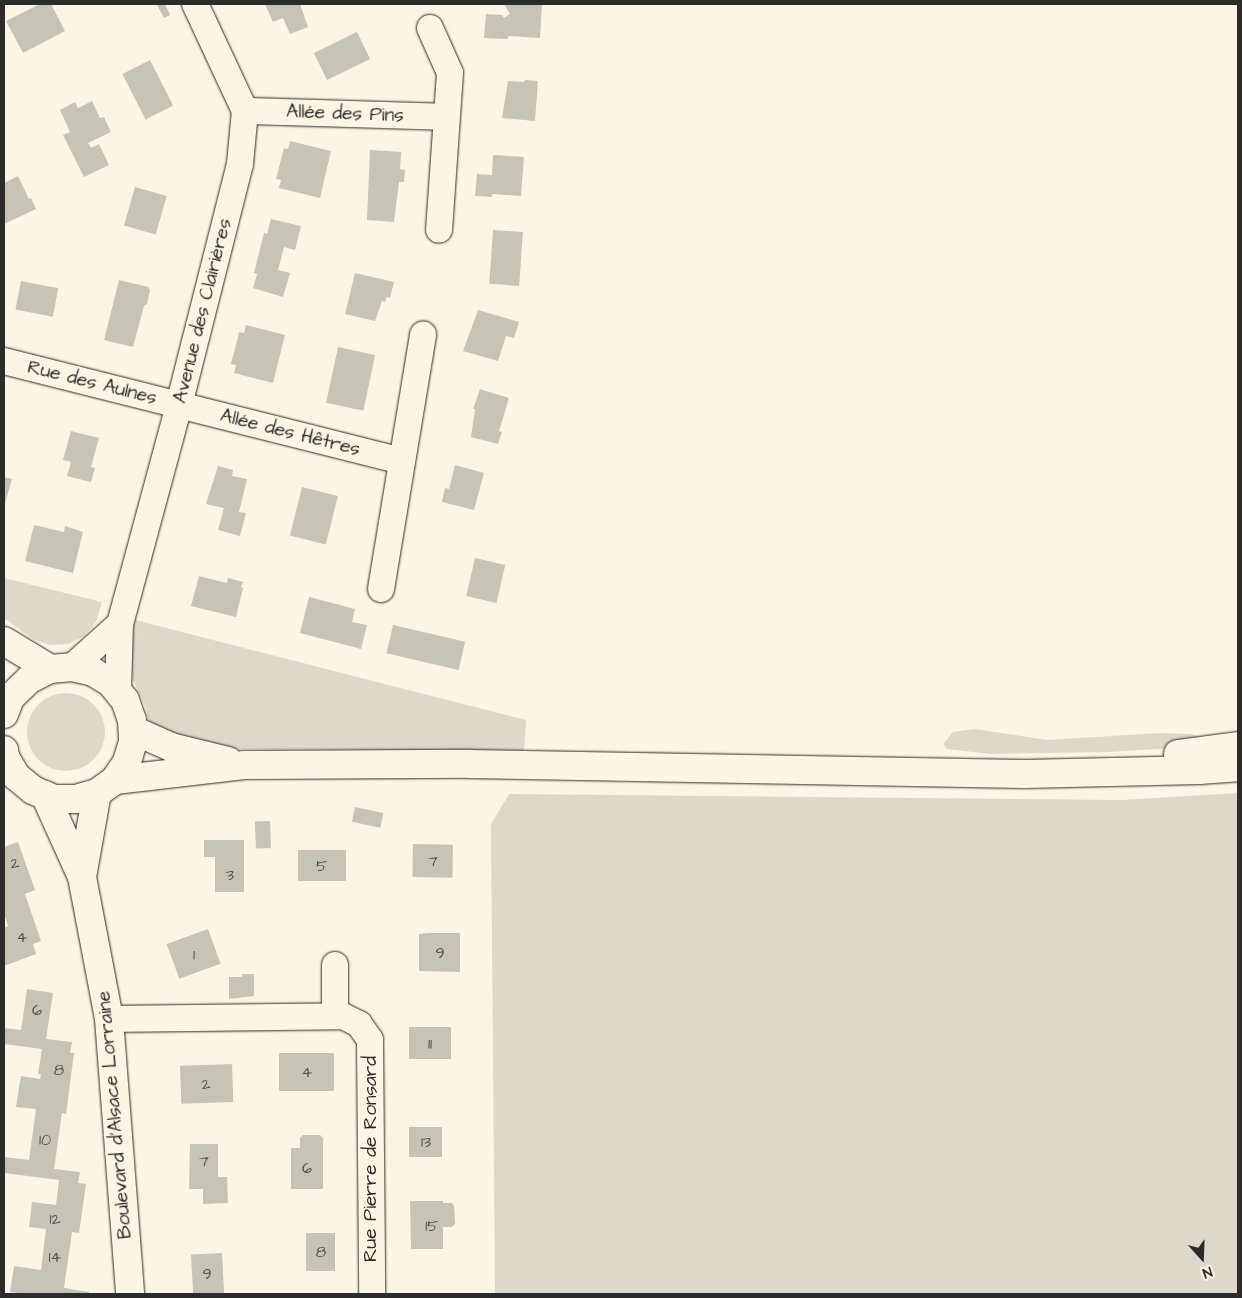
<!DOCTYPE html>
<meta charset="utf-8">
<style>
body{margin:0}
#map{position:relative;width:1242px;height:1298px;overflow:hidden;background:#fcf5e5;font-family:"Architects Daughter",sans-serif}
div>[style]{position:absolute}
[style*='--x']{left:calc(var(--x)*1px);top:calc(var(--y)*1px);width:calc(var(--w)*1px);rotate:calc(var(--a)*1deg)}
.green>*{inset:0;background:#ded8ca}
.round{border-radius:50%}
.building>*{inset:0;background:#c8c3b7;transform-origin:0 0}
.roads{filter:drop-shadow(0 0 1px #2b2b2b) drop-shadow(0 0 1px #2b2b2b)}
.minor>*{height:26px;margin:-13px;padding:0 13px;transform-origin:13px;border-radius:13px;background:#fcf5e5}
.major>*{height:28px;margin:-14px;padding:0 14px;transform-origin:14px;border-radius:14px;background:#fcf5e5}
span{translate:-50% -50%;white-space:nowrap;text-align:center;line-height:1.15;-webkit-text-stroke:4px #fcf5e5;paint-order:stroke}
.number-label{font-size:16px;color:#52514e}
.number-label span{-webkit-text-stroke-width:0}
.street-label{font-size:19px;color:#2b2b2b}
.frame{position:absolute;inset:0;border:5px solid #2b2b2b;pointer-events:none}
.north{position:absolute;left:1177px;top:1233px;width:50px;height:50px;-webkit-text-stroke:4px #fcf5e5;paint-order:stroke;rotate:160deg;font-size:14px;font-weight:700;line-height:20px;text-align:center;color:#2b2b2b}
.north::after{content:'';display:block;margin:auto;width:18px;height:22px;background:#2b2b2b;clip-path:polygon(50% 0,100% 100%,50% 72%,0 100%)}
</style>
<div id="map">
<div class="green">
<i style="clip-path:polygon(4px 578px,102px 602px,96px 622px,83px 637px,68px 644px,50px 645px,33px 639px,4px 618px)"></i>
<i style="clip-path:polygon(135px 620px,526px 720px,524px 751px,239px 749px,203px 744px,158px 733px,149px 722px,146px 708px,129px 671px,129px 650px)"></i>
<i class="round" style="left:27px;top:693px;width:78px;height:78px"></i>
<i style="clip-path:polygon(975px 729px,1047px 740px,1160px 733px,1191px 734px,1201px 738px,1173px 748px,1110px 752px,990px 754px,947px 749px,943px 744px,953px 732px)"></i>
<i style="clip-path:polygon(1238px 793px,1238px 1294px,495px 1294px,491px 824px,509px 794px,1122px 800px)"></i>
</div>
<div class="building">
<i style="clip-path:polygon(40px 4px,51px 4px,65px 31px,23px 53px,6px 21px)"></i>
<i style="clip-path:polygon(165px 4px,170px 15px,164px 18px,157px 5px)"></i>
<i style="clip-path:polygon(265px 4px,300px 4px,308px 27px,290px 34px,283px 18px,273px 22px)"></i>
<i style="clip-path:polygon(504px 4px,542px 4px,540px 38px,508px 36px,508px 39px,484px 38px,486px 14px,502px 15px,504px 18px,510px 14px)"></i>
<i style="left:357px;top:32px;width:30px;height:48px;rotate:64deg"></i>
<i style="left:150px;top:60px;width:51px;height:31px;rotate:63deg"></i>
<i style="clip-path:polygon(526px 80px,538px 81px,535px 121px,502px 118px,508px 81px,523px 82px)"></i>
<i style="clip-path:polygon(92px 101px,100px 118px,104px 117px,111px 132px,88px 143px,91px 148px,99px 144px,109px 165px,84px 177px,63px 135px,70px 132px,60px 110px,75px 102px,78px 108px)"></i>
<i style="clip-path:polygon(290px 141px,331px 151px,320px 198px,279px 188px,281px 180px,276px 179px,284px 148px,288px 149px)"></i>
<i style="clip-path:polygon(370px 150px,401px 152px,400px 169px,405px 170px,404px 182px,399px 182px,394px 222px,367px 220px)"></i>
<i style="clip-path:polygon(493px 155px,524px 157px,521px 196px,492px 194px,492px 197px,475px 196px,477px 174px,492px 175px)"></i>
<i style="clip-path:polygon(18px 176px,29px 199px,31px 198px,36px 209px,4px 224px,4px 183px)"></i>
<i style="left:135px;top:187px;width:33px;height:40px;rotate:16deg"></i>
<i style="clip-path:polygon(271px 219px,301px 226px,295px 250px,284px 247px,278px 270px,290px 273px,283px 297px,253px 288px,257px 274px,254px 273px,264px 233px,267px 234px)"></i>
<i style="left:493px;top:230px;width:30px;height:54px;rotate:4deg"></i>
<i style="clip-path:polygon(355px 273px,394px 282px,390px 298px,387px 297px,385px 302px,382px 301px,375px 321px,345px 314px)"></i>
<i style="clip-path:polygon(119px 280px,148px 287px,150px 290px,147px 304px,144px 306px,133px 347px,104px 340px)"></i>
<i style="left:21px;top:281px;width:38px;height:29px;rotate:11deg"></i>
<i style="clip-path:polygon(478px 310px,519px 322px,514px 338px,506px 336px,498px 361px,463px 351px)"></i>
<i style="clip-path:polygon(246px 325px,285px 335px,273px 383px,234px 373px,236px 365px,231px 364px,238px 337px,239px 332px,244px 333px)"></i>
<i style="left:338px;top:347px;width:38px;height:57px;rotate:12deg"></i>
<i style="clip-path:polygon(480px 389px,509px 398px,499px 431px,502px 432px,498px 444px,471px 437px,475px 409px,473px 409px)"></i>
<i style="clip-path:polygon(71px 431px,99px 438px,91px 467px,95px 468px,91px 482px,67px 476px,71px 462px,63px 460px)"></i>
<i style="clip-path:polygon(455px 465px,484px 473px,474px 510px,442px 502px,445px 488px,449px 489px)"></i>
<i style="clip-path:polygon(218px 466px,233px 470px,232px 476px,247px 479px,239px 512px,246px 513px,240px 536px,218px 530px,224px 508px,206px 504px)"></i>
<i style="clip-path:polygon(4px 477px,12px 479px,4px 507px)"></i>
<i style="left:302px;top:487px;width:37px;height:50px;rotate:14deg"></i>
<i style="clip-path:polygon(34px 525px,64px 532px,65px 526px,83px 532px,73px 573px,25px 561px)"></i>
<i style="left:475px;top:558px;width:31px;height:39px;rotate:13deg"></i>
<i style="clip-path:polygon(199px 576px,227px 583px,228px 578px,243px 582px,241px 587px,243px 588px,236px 617px,191px 606px)"></i>
<i style="clip-path:polygon(309px 597px,355px 609px,352px 622px,367px 625px,361px 649px,300px 633px)"></i>
<i style="left:393px;top:625px;width:74px;height:29px;rotate:13deg"></i>
<i style="left:355px;top:807px;width:29px;height:15px;rotate:12deg"></i>
<i style="left:270px;top:821px;width:27px;height:15px;rotate:88deg"></i>
<i style="clip-path:polygon(204px 840px,244px 840px,244px 892px,215px 892px,215px 857px,204px 857px)"></i>
<i style="clip-path:polygon(18px 842px,35px 890px,25px 894px,41px 941px,33px 944px,36px 954px,4px 966px,4px 928px,8px 926px,4px 913px,4px 847px)"></i>
<i style="left:413px;top:844px;width:40px;height:33px;rotate:1deg"></i>
<i style="left:346px;top:850px;width:31px;height:48px;rotate:90deg"></i>
<i style="left:208px;top:929px;width:37px;height:44px;rotate:70deg"></i>
<i style="clip-path:polygon(428px 933px,460px 933px,460px 972px,419px 971px,419px 934px)"></i>
<i style="clip-path:polygon(242px 974px,254px 974px,254px 996px,229px 999px,229px 977px,242px 977px)"></i>
<i style="clip-path:polygon(27px 989px,53px 993px,46px 1039px,72px 1042px,70px 1053px,74px 1053px,66px 1114px,62px 1113px,54px 1169px,80px 1172px,78px 1183px,86px 1184px,79px 1233px,72px 1232px,64px 1288px,89px 1292px,89px 1294px,24px 1294px,10px 1292px,14px 1266px,41px 1270px,46px 1229px,29px 1227px,32px 1202px,56px 1205px,59px 1180px,4px 1173px,4px 1157px,29px 1160px,36px 1109px,16px 1107px,19px 1087px,21px 1076px,40px 1079px,41px 1074px,38px 1074px,42px 1049px,4px 1044px,4px 1028px,21px 1030px)"></i>
<i style="left:451px;top:1027px;width:32px;height:42px;rotate:90deg"></i>
<i style="left:279px;top:1053px;width:55px;height:38px"></i>
<i style="left:232px;top:1064px;width:38px;height:52px;rotate:88deg"></i>
<i style="left:409px;top:1127px;width:33px;height:30px"></i>
<i style="clip-path:polygon(303px 1135px,320px 1135px,323px 1138px,323px 1189px,291px 1189px,291px 1148px,300px 1148px,300px 1138px)"></i>
<i style="clip-path:polygon(190px 1144px,218px 1144px,218px 1177px,227px 1177px,228px 1203px,203px 1204px,203px 1189px,189px 1189px)"></i>
<i style="clip-path:polygon(410px 1201px,443px 1201px,443px 1203px,452px 1203px,454px 1206px,455px 1224px,452px 1227px,443px 1227px,443px 1249px,411px 1249px)"></i>
<i style="left:306px;top:1233px;width:29px;height:38px"></i>
<i style="left:222px;top:1253px;width:41px;height:31px;rotate:87deg"></i>
</div>
<div class="roads">
<div class="minor">
<i style="--x:430;--y:28;--w:49;--a:66"></i>
<i style="--x:450;--y:73;--w:157;--a:94"></i>
<i style="--x:245;--y:111;--w:201;--a:1.7"></i>
<i style="--x:4;--y:361;--w:409;--a:14.1"></i>
<i style="--x:381;--y:589;--w:258;--a:-80.6"></i>
<i style="--x:72;--y:667;--w:64;--a:-41.9"></i>
<i style="--x:118;--y:691;--w:67;--a:-88.3"></i>
<i style="--x:120;--y:624;--w:227;--a:-74.9"></i>
<i style="--x:179;--y:405;--w:249;--a:-75.8"></i>
<i style="--x:240;--y:164;--w:53;--a:-84.6"></i>
<i style="--x:245;--y:111;--w:118;--a:-115"></i>
<i style="--x:335;--y:1016;--w:51;--a:-90"></i>
<i style="--x:109;--y:1019;--w:234;--a:-0.7"></i>
<i style="--x:343;--y:1016;--w:18;--a:27"></i>
<i style="--x:359;--y:1024;--w:19;--a:55"></i>
<i style="--x:370;--y:1040;--w:254;--a:89.5"></i>
</div>
<div class="major">
<i style="--x:4;--y:641;--w:54;--a:31.3"></i>
<i style="--x:4;--y:714;--w:17;--a:-69"></i>
<i style="--x:10;--y:698;--w:28;--a:-44"></i>
<i style="--x:30;--y:679;--w:22;--a:-27"></i>
<i style="--x:50;--y:669;--w:22;--a:-5"></i>
<i style="--x:72;--y:667;--w:22;--a:13"></i>
<i style="--x:93;--y:672;--w:21;--a:31"></i>
<i style="--x:111;--y:683;--w:22;--a:51"></i>
<i style="--x:125;--y:700;--w:21;--a:71"></i>
<i style="--x:132;--y:720;--w:22;--a:87"></i>
<i style="--x:133;--y:742;--w:21;--a:107"></i>
<i style="--x:127;--y:762;--w:22;--a:124"></i>
<i style="--x:115;--y:780;--w:22;--a:144"></i>
<i style="--x:97;--y:793;--w:22;--a:164"></i>
<i style="--x:76;--y:799;--w:22;--a:180"></i>
<i style="--x:54;--y:799;--w:23;--a:-157"></i>
<i style="--x:33;--y:790;--w:22;--a:-141"></i>
<i style="--x:16;--y:776;--w:22;--a:-120"></i>
<i style="--x:5;--y:757;--w:7;--a:-98"></i>
<i style="--x:133;--y:730;--w:42;--a:24.1"></i>
<i style="--x:171;--y:747;--w:59;--a:13.8"></i>
<i style="--x:1178;--y:754;--w:61;--a:-7.6"></i>
<i style="--x:115;--y:780;--w:130;--a:-6.6"></i>
<i style="--x:244;--y:765;--w:226;--a:-0.3"></i>
<i style="--x:470;--y:764;--w:555;--a:1.03"></i>
<i style="--x:1025;--y:774;--w:174;--a:-1.3"></i>
<i style="--x:1199;--y:770;--w:39;--a:-4"></i>
<i style="--x:45;--y:795;--w:90;--a:65.7"></i>
<i style="--x:82;--y:877;--w:145;--a:79.2"></i>
<i style="--x:109;--y:1019;--w:276;--a:85.6"></i>
<i style="--x:82;--y:877;--w:85;--a:-79.9"></i>
</div>
</div>
<div class="number-label">
<span style="left:433px;top:861px">7</span>
<span style="left:15px;top:863px">2</span>
<span style="left:322px;top:866px">5</span>
<span style="left:230px;top:875px">3</span>
<span style="left:22px;top:937px">4</span>
<span style="left:440px;top:953px">9</span>
<span style="left:194px;top:955px">1</span>
<span style="left:37px;top:1010px">6</span>
<span style="left:430px;top:1044px">11</span>
<span style="left:59px;top:1070px">8</span>
<span style="left:307px;top:1072px">4</span>
<span style="left:206px;top:1084px">2</span>
<span style="left:45px;top:1140px">10</span>
<span style="left:426px;top:1142px">13</span>
<span style="left:204px;top:1161px">7</span>
<span style="left:307px;top:1168px">6</span>
<span style="left:55px;top:1219px">12</span>
<span style="left:432px;top:1226px">15</span>
<span style="left:321px;top:1252px">8</span>
<span style="left:55px;top:1257px">14</span>
<span style="left:207px;top:1274px">9</span>
</div>
<div class="street-label">
<span style="left:345px;top:114px;rotate:2deg">Allée des Pins</span>
<span style="left:203px;top:311px;rotate:-76deg">Avenue des Clairières</span>
<span style="left:92px;top:383px;rotate:14deg">Rue des Aulnes</span>
<span style="left:290px;top:433px;rotate:14deg">Allée des Hêtres</span>
<span style="left:115px;top:1115px;rotate:-95deg">Boulevard d'Alsace Lorraine</span>
<span style="left:371px;top:1159px;rotate:-90deg">Rue Pierre de Ronsard</span>
</div>
<div class="frame"></div>
<div class="north">N</div>
</div>
